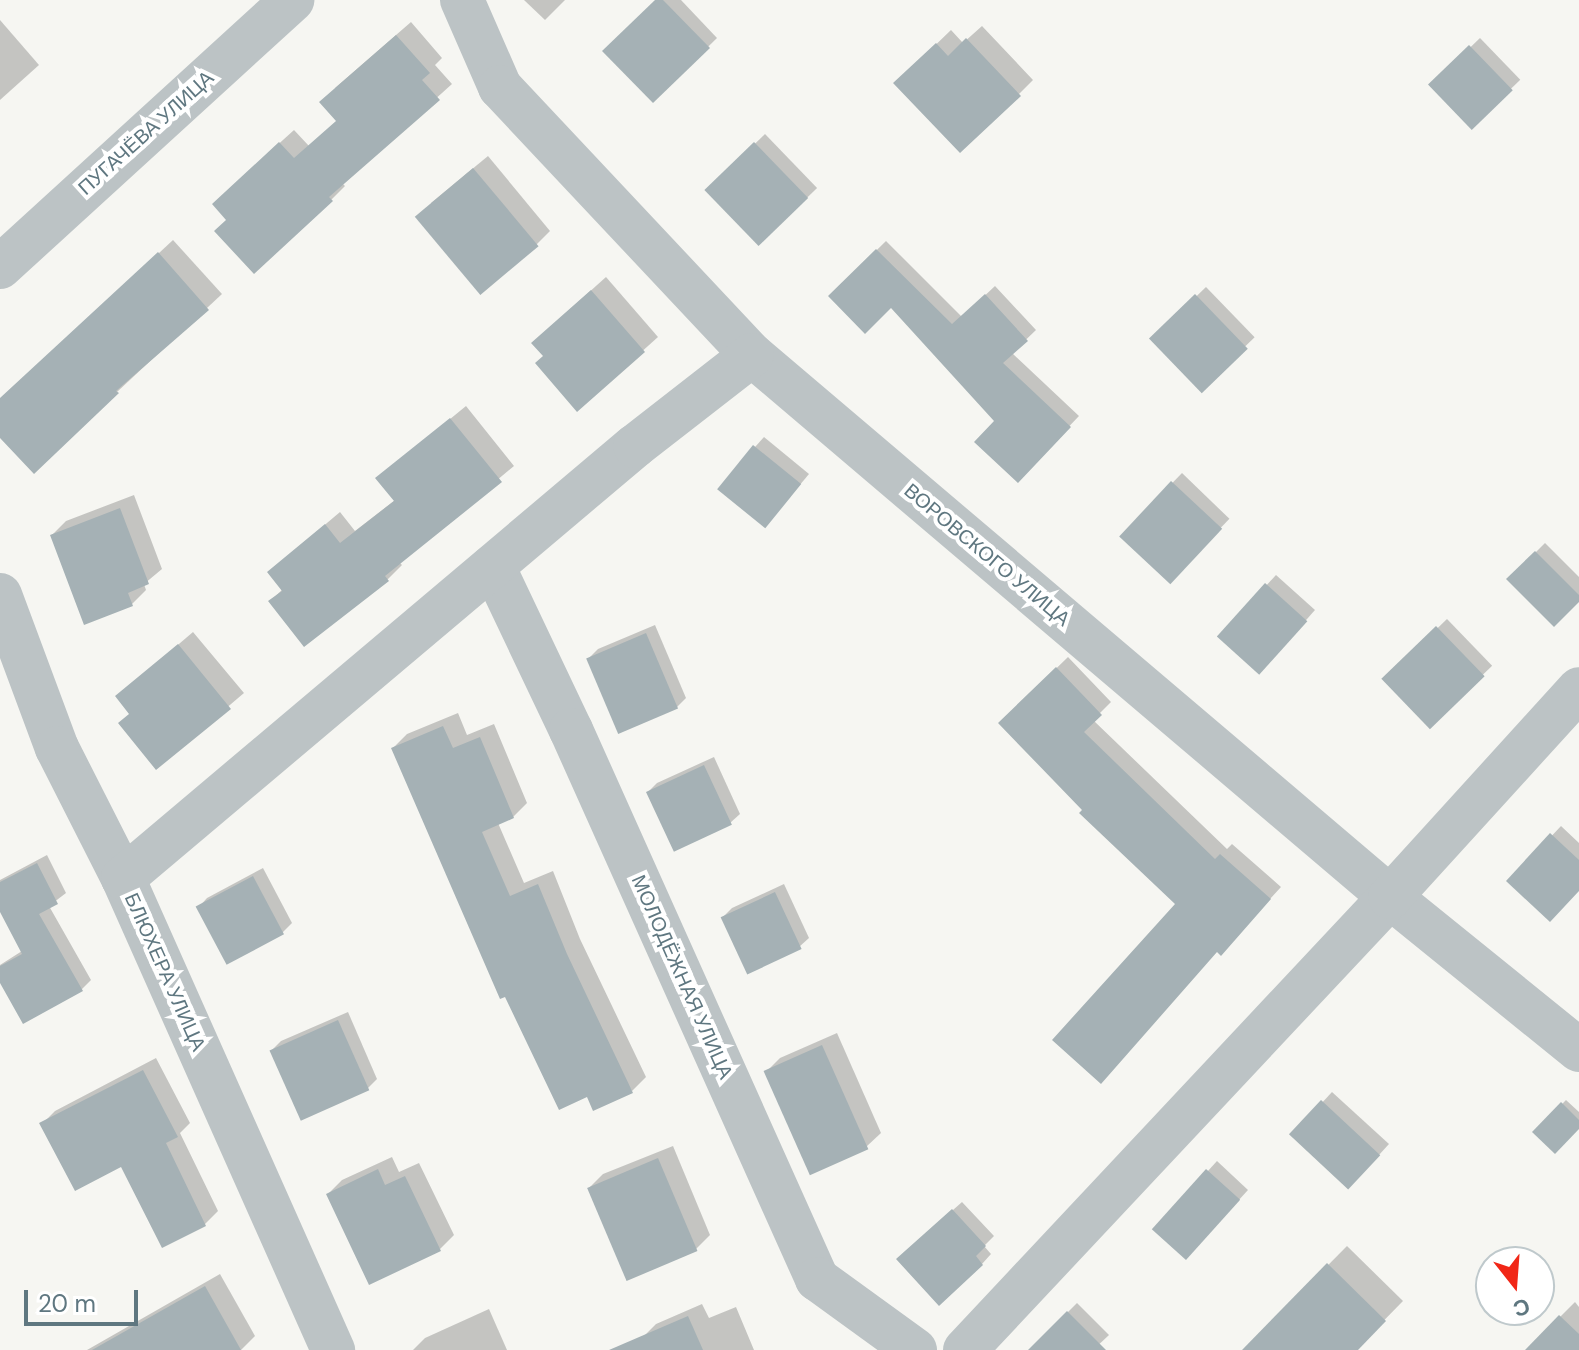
<!DOCTYPE html>
<meta charset="utf-8">
<style>
body{margin:0}
#map{position:relative;width:1579px;height:1350px;overflow:hidden;background:#f6f6f2;font-family:"DM Sans",sans-serif}
div>[style]{position:absolute}
[style*='--x']{left:calc(var(--x)*1px);top:calc(var(--y)*1px);width:calc(var(--w)*1px);rotate:calc(var(--a)*1deg)}
.shadow>*{inset:0;background:#0003;transform-origin:0 0}
.building>*{inset:0;background:#a5b1b5;transform-origin:0 0}
.minor>*{height:44px;margin:-22px;padding:0 22px;transform-origin:22px;border-radius:22px;background:#bcc3c5}
span{translate:-50% -50%;white-space:nowrap;text-align:center;line-height:1.15;-webkit-text-stroke:8px #fff;paint-order:stroke}
.street-label{font-size:20px;color:#5f7780}
.north{position:absolute;left:1475px;top:1246px;width:80px;height:80px;box-sizing:border-box;background:#fff;border:2px solid #bfc9cc;border-radius:50%;rotate:163deg;font-size:22px;font-weight:700;line-height:32px;text-align:center;color:#5f7780}
.north::after{content:'';display:block;margin:auto;width:28px;height:36px;background:#f12717;clip-path:polygon(50% 0,100% 100%,50% 72%,0 100%)}
.scale{position:absolute;left:24px;top:1290px;width:114px;height:36px;box-sizing:border-box;border:4px solid #5f7780;border-top:0;padding-left:10px;font-size:24px;line-height:28px;white-space:nowrap;color:#5f7780;-webkit-text-stroke:6px #fff;paint-order:stroke}
</style>
<div id="map">
<div class="shadow">
<i style="clip-path:polygon(524px 0,565px 0,545px 20px)"></i>
<i style="clip-path:polygon(658px 0,681px 0,717px 38px,653px 101px)"></i>
<i style="clip-path:polygon(0 20px,39px 65px,0 100px)"></i>
<i style="clip-path:polygon(411px 22px,442px 58px,435px 65px,452px 84px,342px 183px,345px 186px,331px 200px,228px 220px,228px 190px,294px 130px,309px 146px,338px 120px,335px 88px)"></i>
<i style="clip-path:polygon(982px 26px,1033px 80px,1019px 94px,896px 83px,951px 30px,963px 43px)"></i>
<i style="left:1480px;top:38px;width:58px;height:67px;rotate:46deg"></i>
<i style="left:765px;top:134px;width:75px;height:80px;rotate:46deg"></i>
<i style="clip-path:polygon(488px 156px,550px 231px,536px 245px,431px 203px)"></i>
<i style="clip-path:polygon(173px 240px,222px 294px,117px 392px,0 436px,0 401px)"></i>
<i style="clip-path:polygon(886px 241px,962px 317px,995px 286px,1036px 330px,1012px 353px,1079px 416px,1018px 480px,997px 421px,891px 305px,830px 296px)"></i>
<i style="clip-path:polygon(606px 277px,658px 337px,578px 409px,548px 329px)"></i>
<i style="left:1206px;top:287px;width:70px;height:74px;rotate:46deg"></i>
<i style="clip-path:polygon(466px 406px,514px 466px,399px 562px,402px 565px,388px 579px,304px 645px,270px 601px,283px 589px,269px 572px,340px 512px,355px 531px,395px 500px,378px 478px)"></i>
<i style="clip-path:polygon(764px 437px,809px 474px,774px 516px,755px 447px)"></i>
<i style="left:1182px;top:473px;width:66px;height:87px;rotate:44deg"></i>
<i style="clip-path:polygon(134px 495px,162px 569px,144px 584px,146px 590px,132px 604px,52px 535px,66px 521px)"></i>
<i style="clip-path:polygon(1545px 543px,1579px 577px,1579px 600px,1509px 579px)"></i>
<i style="clip-path:polygon(1276px 575px,1315px 610px,1268px 663px,1220px 636px)"></i>
<i style="left:1447px;top:619px;width:65px;height:86px;rotate:46deg"></i>
<i style="clip-path:polygon(655px 625px,686px 698px,677px 707px,589px 658px,598px 649px)"></i>
<i style="clip-path:polygon(193px 632px,244px 693px,157px 767px,131px 713px,118px 696px)"></i>
<i style="clip-path:polygon(1068px 657px,1111px 702px,1093px 720px,1227px 849px,1232px 844px,1281px 887px,1231px 942px,1178px 904px,1000px 723px)"></i>
<i style="clip-path:polygon(458px 713px,467px 735px,494px 724px,527px 803px,513px 817px,498px 823px,524px 883px,553px 871px,580px 939px,646px 1077px,632px 1091px,393px 748px,407px 734px)"></i>
<i style="clip-path:polygon(714px 757px,740px 814px,730px 823px,648px 792px,657px 783px)"></i>
<i style="clip-path:polygon(1561px 826px,1579px 843px,1579px 860px,1575px 864px,1579px 868px,1579px 889px,1509px 881px)"></i>
<i style="clip-path:polygon(47px 855px,66px 893px,49px 906px,91px 980px,82px 989px,0 979px,0 965px,22px 951px,0 908px,0 880px)"></i>
<i style="clip-path:polygon(263px 868px,292px 923px,283px 932px,228px 962px,198px 908px,207px 898px)"></i>
<i style="clip-path:polygon(784px 884px,809px 938px,799px 947px,722px 918px,732px 908px)"></i>
<i style="clip-path:polygon(348px 1012px,377px 1079px,368px 1088px,272px 1050px,281px 1041px)"></i>
<i style="clip-path:polygon(837px 1033px,881px 1133px,866px 1147px,766px 1072px,780px 1058px)"></i>
<i style="clip-path:polygon(156px 1058px,190px 1123px,180px 1133px,218px 1211px,205px 1224px,163px 1245px,122px 1164px,42px 1124px,55px 1111px)"></i>
<i style="clip-path:polygon(1332px 1092px,1389px 1144px,1358px 1178px,1292px 1135px)"></i>
<i style="clip-path:polygon(1566px 1100px,1579px 1112px,1579px 1127px,1535px 1132px)"></i>
<i style="clip-path:polygon(673px 1146px,710px 1235px,696px 1249px,589px 1188px,603px 1174px)"></i>
<i style="clip-path:polygon(392px 1157px,399px 1172px,419px 1163px,454px 1235px,440px 1249px,328px 1194px,342px 1180px)"></i>
<i style="clip-path:polygon(1217px 1161px,1248px 1190px,1195px 1248px,1155px 1229px)"></i>
<i style="clip-path:polygon(962px 1202px,994px 1236px,984px 1246px,991px 1254px,982px 1264px,908px 1250px)"></i>
<i style="clip-path:polygon(1347px 1246px,1403px 1301px,1355px 1350px,1244px 1350px)"></i>
<i style="clip-path:polygon(220px 1274px,255px 1336px,241px 1350px,87px 1350px)"></i>
<i style="clip-path:polygon(1575px 1302px,1579px 1307px,1579px 1350px,1527px 1350px)"></i>
<i style="clip-path:polygon(1077px 1303px,1109px 1335px,1093px 1350px,1030px 1350px)"></i>
<i style="clip-path:polygon(702px 1304px,709px 1318px,736px 1307px,754px 1350px,647px 1350px,642px 1338px,656px 1324px)"></i>
<i style="clip-path:polygon(489px 1309px,507px 1350px,413px 1350px,425px 1338px)"></i>
</div>
<div class="building">
<i style="clip-path:polygon(655px 0,663px 0,710px 48px,653px 103px,602px 51px)"></i>
<i style="clip-path:polygon(396px 35px,430px 73px,422px 80px,440px 100px,329px 197px,333px 201px,254px 274px,214px 231px,226px 220px,212px 204px,279px 142px,294px 158px,336px 121px,319px 102px)"></i>
<i style="clip-path:polygon(966px 38px,1021px 96px,960px 153px,893px 83px,936px 43px,948px 56px)"></i>
<i style="left:1469px;top:45px;width:63px;height:57px;rotate:46deg"></i>
<i style="left:754px;top:142px;width:78px;height:69px;rotate:46deg"></i>
<i style="left:473px;top:168px;width:102px;height:76px;rotate:50deg"></i>
<i style="clip-path:polygon(876px 249px,952px 324px,985px 294px,1028px 341px,1003px 363px,1071px 427px,1018px 483px,974px 442px,994px 421px,891px 308px,865px 334px,828px 296px)"></i>
<i style="clip-path:polygon(158px 252px,209px 310px,116px 391px,119px 393px,34px 474px,0 438px,0 398px)"></i>
<i style="clip-path:polygon(591px 290px,645px 352px,577px 412px,535px 363px,543px 356px,531px 343px)"></i>
<i style="left:1195px;top:294px;width:76px;height:64px;rotate:46deg"></i>
<i style="clip-path:polygon(450px 418px,502px 482px,385px 576px,389px 581px,304px 647px,268px 601px,282px 591px,267px 572px,325px 524px,340px 543px,394px 501px,375px 478px)"></i>
<i style="left:753px;top:445px;width:62px;height:57px;rotate:39deg"></i>
<i style="left:1171px;top:481px;width:70px;height:76px;rotate:43deg"></i>
<i style="clip-path:polygon(120px 508px,149px 584px,128px 593px,133px 606px,84px 625px,50px 535px)"></i>
<i style="clip-path:polygon(1535px 551px,1579px 595px,1579px 602px,1554px 627px,1506px 579px)"></i>
<i style="left:1265px;top:583px;width:57px;height:72px;rotate:42deg"></i>
<i style="left:1436px;top:626px;width:70px;height:76px;rotate:46deg"></i>
<i style="left:646px;top:633px;width:82px;height:65px;rotate:67deg"></i>
<i style="clip-path:polygon(178px 644px,231px 709px,156px 770px,118px 723px,129px 714px,115px 696px)"></i>
<i style="clip-path:polygon(1056px 667px,1102px 715px,1084px 732px,1215px 859px,1220px 854px,1271px 899px,1221px 956px,1217px 952px,1101px 1084px,1052px 1040px,1175px 904px,1079px 813px,1082px 810px,998px 723px)"></i>
<i style="clip-path:polygon(443px 726px,453px 748px,480px 737px,514px 818px,482px 832px,510px 896px,538px 884px,567px 954px,633px 1093px,593px 1111px,587px 1097px,559px 1110px,505px 997px,500px 999px,391px 748px)"></i>
<i style="left:704px;top:765px;width:66px;height:64px;rotate:65deg"></i>
<i style="clip-path:polygon(1550px 833px,1579px 860px,1579px 891px,1550px 922px,1506px 881px)"></i>
<i style="clip-path:polygon(37px 863px,58px 904px,39px 914px,83px 991px,23px 1024px,0 983px,0 966px,22px 954px,0 912px,0 882px)"></i>
<i style="left:253px;top:876px;width:66px;height:65px;rotate:62deg"></i>
<i style="left:775px;top:892px;width:63px;height:60px;rotate:65deg"></i>
<i style="left:338px;top:1020px;width:77px;height:75px;rotate:66deg"></i>
<i style="left:822px;top:1045px;width:114px;height:64px;rotate:66deg"></i>
<i style="clip-path:polygon(143px 1070px,178px 1137px,166px 1143px,206px 1226px,162px 1248px,121px 1167px,75px 1191px,39px 1123px)"></i>
<i style="left:1321px;top:1100px;width:81px;height:47px;rotate:43deg"></i>
<i style="clip-path:polygon(1561px 1102px,1579px 1120px,1579px 1129px,1555px 1154px,1532px 1132px)"></i>
<i style="left:658px;top:1158px;width:101px;height:77px;rotate:67deg"></i>
<i style="clip-path:polygon(378px 1169px,385px 1185px,405px 1176px,441px 1251px,369px 1285px,326px 1194px)"></i>
<i style="left:1206px;top:1169px;width:46px;height:81px;rotate:42deg"></i>
<i style="clip-path:polygon(952px 1209px,986px 1246px,976px 1256px,983px 1265px,939px 1306px,896px 1259px)"></i>
<i style="clip-path:polygon(1327px 1263px,1386px 1321px,1358px 1350px,1242px 1350px)"></i>
<i style="clip-path:polygon(205px 1286px,241px 1350px,92px 1350px)"></i>
<i style="clip-path:polygon(1067px 1311px,1106px 1350px,1028px 1350px)"></i>
<i style="clip-path:polygon(1559px 1315px,1579px 1334px,1579px 1350px,1525px 1350px)"></i>
<i style="clip-path:polygon(688px 1316px,703px 1350px,609px 1350px)"></i>
</div>
<div class="minor">
<i style="--x:462;--y:0;--w:95;--a:66.4"></i>
<i style="--x:500;--y:87;--w:368;--a:46.8"></i>
<i style="--x:752;--y:355;--w:837;--a:40.35"></i>
<i style="--x:1390;--y:897;--w:243;--a:39"></i>
<i style="--x:0;--y:267;--w:396;--a:-42.4"></i>
<i style="--x:493;--y:566;--w:182;--a:64.6"></i>
<i style="--x:571;--y:730;--w:602;--a:65.86"></i>
<i style="--x:817;--y:1279;--w:121;--a:35.9"></i>
<i style="--x:0;--y:595;--w:163;--a:69.6"></i>
<i style="--x:57;--y:748;--w:146;--a:63.1"></i>
<i style="--x:123;--y:878;--w:517;--a:66.01"></i>
<i style="--x:123;--y:878;--w:670;--a:-40.16"></i>
<i style="--x:635;--y:446;--w:148;--a:-37.9"></i>
<i style="--x:965;--y:1350;--w:621;--a:-46.83"></i>
<i style="--x:1390;--y:897;--w:281;--a:-47.7"></i>
</div>
<div class="street-label">
<span style="left:146px;top:133px;rotate:-42deg">ПУГАЧЁВА УЛИЦА</span>
<span style="left:987px;top:555px;rotate:40deg">ВОРОВСКОГО УЛИЦА</span>
<span style="left:165px;top:972px;rotate:66deg">БЛЮХЕРА УЛИЦА</span>
<span style="left:682px;top:977px;rotate:66deg">МОЛОДЁЖНАЯ УЛИЦА</span>
</div>
<div class="north">С</div>
<div class="scale">20 m</div>
</div>
